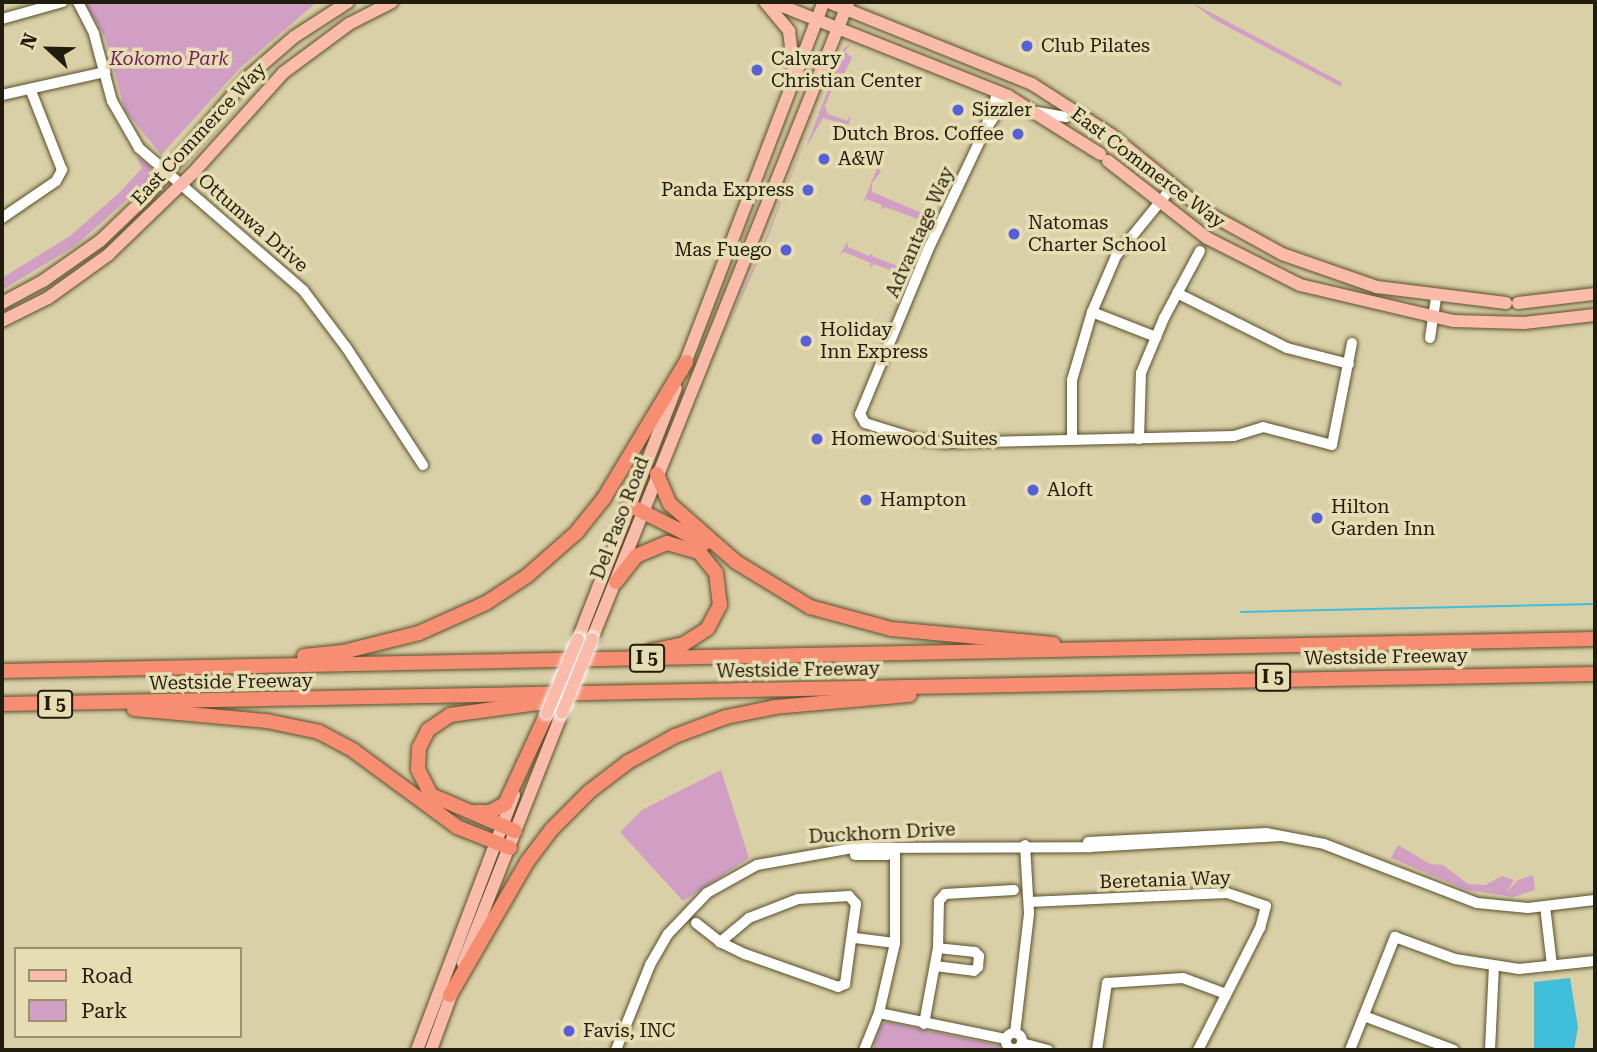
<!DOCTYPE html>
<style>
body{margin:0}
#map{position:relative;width:1597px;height:1052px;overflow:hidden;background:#dad0a7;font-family:"Roboto Serif",serif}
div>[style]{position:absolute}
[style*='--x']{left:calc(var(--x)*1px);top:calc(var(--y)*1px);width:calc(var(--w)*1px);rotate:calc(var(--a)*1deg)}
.green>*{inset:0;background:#d09fc3}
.water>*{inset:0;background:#40beda}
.stream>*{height:2px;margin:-1px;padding:0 1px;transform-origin:1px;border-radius:1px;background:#40beda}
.roads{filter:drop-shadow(0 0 2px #59502b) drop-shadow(0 0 2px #59502b)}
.minor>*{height:10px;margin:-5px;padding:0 5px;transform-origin:5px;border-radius:5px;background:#fff}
.minor>.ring{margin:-5px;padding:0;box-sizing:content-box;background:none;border:10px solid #fff;border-radius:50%}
.major>*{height:12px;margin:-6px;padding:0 6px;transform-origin:6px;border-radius:6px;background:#fabbaa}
.highway>*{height:14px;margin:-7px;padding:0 7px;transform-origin:7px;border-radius:7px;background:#f78e72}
.bridges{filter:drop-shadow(0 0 2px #fff) drop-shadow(0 0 2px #fff)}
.major-bridge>*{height:12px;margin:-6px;padding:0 6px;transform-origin:6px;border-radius:6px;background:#fabbaa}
.dots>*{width:19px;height:19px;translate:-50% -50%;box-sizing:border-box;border:4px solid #e7ddb3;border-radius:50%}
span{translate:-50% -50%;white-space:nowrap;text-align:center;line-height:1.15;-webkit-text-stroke:7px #e7ddb3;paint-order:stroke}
.shield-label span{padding:2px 5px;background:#e7ddb3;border:2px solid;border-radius:5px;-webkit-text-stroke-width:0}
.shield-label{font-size:18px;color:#211d0e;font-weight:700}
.poi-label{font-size:19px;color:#211d0e}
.left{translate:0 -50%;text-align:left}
.right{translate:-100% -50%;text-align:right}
.park-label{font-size:19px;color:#731d64;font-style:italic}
.street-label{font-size:19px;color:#211d0e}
.frame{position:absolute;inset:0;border:4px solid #211d0e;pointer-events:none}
.legend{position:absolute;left:14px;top:947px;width:228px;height:91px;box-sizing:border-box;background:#e7ddb3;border:2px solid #989071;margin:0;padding:9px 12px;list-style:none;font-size:21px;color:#211d0e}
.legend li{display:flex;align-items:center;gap:14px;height:35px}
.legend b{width:35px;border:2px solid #989071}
.north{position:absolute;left:14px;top:14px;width:70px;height:70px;-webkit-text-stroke:5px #e7ddb3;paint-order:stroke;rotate:292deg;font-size:19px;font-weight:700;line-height:28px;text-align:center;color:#211d0e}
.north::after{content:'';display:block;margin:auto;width:24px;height:32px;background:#211d0e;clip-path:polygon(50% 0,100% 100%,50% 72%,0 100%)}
</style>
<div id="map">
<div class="green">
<i style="clip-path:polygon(317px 2px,241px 67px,161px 155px,125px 110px,105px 37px,85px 3px)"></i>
<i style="clip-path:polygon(1191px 2px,1341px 82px,1341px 87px,1215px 20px)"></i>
<i style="clip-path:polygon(851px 44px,845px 51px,852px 58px,841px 80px,836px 79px,825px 106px,828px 114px,847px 121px,850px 116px,849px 125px,823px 118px,806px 147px,844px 48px)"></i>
<i style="clip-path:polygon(816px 112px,760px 257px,712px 362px,759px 255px)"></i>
<i style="clip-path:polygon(136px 156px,152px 168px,150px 179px,75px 246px,2px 290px,2px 278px,70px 236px,120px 192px,142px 168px)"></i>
<i style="clip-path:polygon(878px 166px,881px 172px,872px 183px,872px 192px,929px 216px,926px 227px,923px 221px,885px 207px,881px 210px,882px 205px,866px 199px,863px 203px)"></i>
<i style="clip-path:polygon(847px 242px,848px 247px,869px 256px,873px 252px,872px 256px,907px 270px,903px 280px,899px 273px,874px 264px,870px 268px,871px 263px,844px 252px,840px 255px)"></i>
<i style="clip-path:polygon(721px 770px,749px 858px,683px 901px,620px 832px,642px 810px)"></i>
<i style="clip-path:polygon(1398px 845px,1430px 864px,1443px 865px,1468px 884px,1485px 885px,1502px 876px,1514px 880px,1506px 893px,1518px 880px,1533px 875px,1535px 890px,1513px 897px,1467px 890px,1391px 858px)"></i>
<i style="clip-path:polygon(887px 1022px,997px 1045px,1002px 1050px,873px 1050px,881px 1025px)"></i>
</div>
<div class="water">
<i style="clip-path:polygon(1570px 978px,1578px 1027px,1574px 1050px,1534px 1050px,1534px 982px)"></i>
</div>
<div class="stream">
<i style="--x:1241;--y:612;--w:354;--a:-1.3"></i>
</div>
<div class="roads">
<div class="minor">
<i style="--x:78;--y:2;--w:36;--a:63"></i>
<i style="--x:94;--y:34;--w:69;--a:75"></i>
<i style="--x:112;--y:101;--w:54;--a:60.1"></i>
<i style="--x:139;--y:148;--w:217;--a:40.9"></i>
<i style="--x:303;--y:290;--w:71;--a:53"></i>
<i style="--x:346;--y:347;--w:141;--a:56.9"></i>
<i style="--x:2;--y:19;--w:63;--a:-15.6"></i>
<i style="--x:2;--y:95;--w:106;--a:-12.6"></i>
<i style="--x:1008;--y:96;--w:43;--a:123.7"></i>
<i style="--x:984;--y:132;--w:131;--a:115.4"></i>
<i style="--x:928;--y:250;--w:178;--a:112.5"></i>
<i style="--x:860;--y:414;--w:10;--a:61"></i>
<i style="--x:865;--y:423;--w:53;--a:17.4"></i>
<i style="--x:916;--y:439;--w:28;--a:8"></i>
<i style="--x:944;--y:443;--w:290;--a:-1.4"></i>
<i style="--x:1234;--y:436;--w:30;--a:-17"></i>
<i style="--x:1263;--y:427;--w:71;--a:14.6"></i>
<i style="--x:1332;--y:445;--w:104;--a:-78.9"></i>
<i style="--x:1037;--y:112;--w:29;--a:10"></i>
<i style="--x:1066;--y:117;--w:12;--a:-31"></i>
<i style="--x:984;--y:132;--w:43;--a:-71.1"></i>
<i style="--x:2;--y:218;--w:65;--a:-34.4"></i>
<i style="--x:56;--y:181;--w:13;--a:-61"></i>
<i style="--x:62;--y:170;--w:85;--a:-111.4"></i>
<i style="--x:1177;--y:293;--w:123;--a:26.6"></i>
<i style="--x:1287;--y:348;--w:64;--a:14.5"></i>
<i style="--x:1092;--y:312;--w:69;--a:21.3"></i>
<i style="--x:1430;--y:338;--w:40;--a:-81.5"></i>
<i style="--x:1139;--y:439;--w:66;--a:-88.3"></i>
<i style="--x:1141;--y:373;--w:60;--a:-67.3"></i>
<i style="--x:1164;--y:318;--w:76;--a:-61.8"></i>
<i style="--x:1072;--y:440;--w:60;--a:-90"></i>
<i style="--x:1072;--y:380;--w:71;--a:-73.6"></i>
<i style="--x:1092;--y:312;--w:61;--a:-66.8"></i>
<i style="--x:1116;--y:256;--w:89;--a:-50.9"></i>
<i style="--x:1088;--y:842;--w:178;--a:-2.9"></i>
<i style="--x:1266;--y:833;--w:59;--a:10.7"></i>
<i style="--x:1324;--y:844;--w:164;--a:21.1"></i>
<i style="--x:1477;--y:903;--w:51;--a:5.6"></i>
<i style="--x:1528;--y:908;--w:67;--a:-6.8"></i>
<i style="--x:855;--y:855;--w:32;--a:0"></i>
<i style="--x:887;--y:855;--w:9;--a:-32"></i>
<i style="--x:1029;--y:902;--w:198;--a:-2.6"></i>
<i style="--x:1227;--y:893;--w:41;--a:18.4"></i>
<i style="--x:1266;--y:906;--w:23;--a:105"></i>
<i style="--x:1260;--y:928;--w:137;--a:116.9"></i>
<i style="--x:1545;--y:906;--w:60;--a:83.3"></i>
<i style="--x:696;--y:923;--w:31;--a:38"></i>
<i style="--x:720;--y:942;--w:28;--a:26"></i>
<i style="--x:745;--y:954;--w:99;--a:19.5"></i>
<i style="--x:838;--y:987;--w:8;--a:-23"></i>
<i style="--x:845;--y:984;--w:81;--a:-82.2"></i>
<i style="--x:856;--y:904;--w:11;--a:-131"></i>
<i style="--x:849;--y:896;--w:51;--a:176.6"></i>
<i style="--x:798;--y:899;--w:53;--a:158.8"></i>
<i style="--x:749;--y:918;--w:38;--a:140"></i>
<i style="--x:855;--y:938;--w:40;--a:7.1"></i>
<i style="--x:935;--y:966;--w:39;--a:7"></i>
<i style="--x:974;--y:971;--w:6;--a:-45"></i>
<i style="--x:978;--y:967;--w:11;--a:-85"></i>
<i style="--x:979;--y:956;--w:6;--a:-135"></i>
<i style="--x:975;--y:952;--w:37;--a:-174"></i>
<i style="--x:879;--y:1013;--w:130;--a:11.6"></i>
<i style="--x:1364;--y:1016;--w:96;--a:20.7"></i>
<i style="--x:924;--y:1024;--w:77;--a:-79.6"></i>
<i style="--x:938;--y:948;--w:47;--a:-88.8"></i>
<i style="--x:939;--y:901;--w:9;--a:-49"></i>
<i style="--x:945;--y:894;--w:69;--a:-3.3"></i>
<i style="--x:1015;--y:1033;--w:121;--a:-83.3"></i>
<i style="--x:1029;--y:913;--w:68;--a:-93.4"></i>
<i class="ring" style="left:1006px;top:1033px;width:6px;height:6px"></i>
<i style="--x:1022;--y:1043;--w:27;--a:15"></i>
<i style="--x:616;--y:1050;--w:92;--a:-68.2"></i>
<i style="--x:650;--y:965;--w:36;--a:-60"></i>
<i style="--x:668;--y:934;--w:57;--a:-46.4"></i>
<i style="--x:707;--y:893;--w:57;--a:-29.2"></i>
<i style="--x:757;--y:865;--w:97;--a:-10"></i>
<i style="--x:853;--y:848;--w:237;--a:-0.2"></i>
<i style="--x:1090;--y:847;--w:190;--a:-3.3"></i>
<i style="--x:864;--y:1050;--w:40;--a:-68"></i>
<i style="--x:879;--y:1013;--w:72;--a:-77.1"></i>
<i style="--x:895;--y:943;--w:93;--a:-90"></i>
<i style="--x:1097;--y:1050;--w:68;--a:-81.5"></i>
<i style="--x:1107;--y:983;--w:76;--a:-3.8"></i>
<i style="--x:1183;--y:978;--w:46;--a:20.4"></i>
<i style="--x:1350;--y:1050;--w:122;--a:-68.3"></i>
<i style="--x:1395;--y:937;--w:64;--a:20.1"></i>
<i style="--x:1455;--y:959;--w:65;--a:8.9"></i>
<i style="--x:1519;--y:969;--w:76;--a:-6"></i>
<i style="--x:1490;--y:1050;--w:84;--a:-87.3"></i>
</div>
<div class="major">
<i style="--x:765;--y:2;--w:38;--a:50"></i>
<i style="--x:789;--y:31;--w:40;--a:82.9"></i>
<i style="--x:772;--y:2;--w:254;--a:21.7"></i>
<i style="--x:1008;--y:96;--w:109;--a:32.2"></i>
<i style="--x:828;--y:2;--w:220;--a:21.9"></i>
<i style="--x:1032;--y:84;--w:93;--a:32.7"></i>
<i style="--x:1110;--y:134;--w:124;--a:39.1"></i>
<i style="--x:1206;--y:212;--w:87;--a:28.9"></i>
<i style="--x:1282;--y:254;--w:101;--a:19.2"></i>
<i style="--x:1377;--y:287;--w:130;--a:7.1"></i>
<i style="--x:1108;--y:161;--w:125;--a:37.9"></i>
<i style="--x:1207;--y:238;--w:104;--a:26.8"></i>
<i style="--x:1300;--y:285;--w:158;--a:13.2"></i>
<i style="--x:1454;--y:321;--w:70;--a:1.6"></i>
<i style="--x:1524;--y:323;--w:71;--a:-6.4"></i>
<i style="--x:2;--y:303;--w:47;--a:-28.2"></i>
<i style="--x:43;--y:281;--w:70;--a:-35.1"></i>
<i style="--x:100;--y:241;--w:64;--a:-43.7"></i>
<i style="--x:146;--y:197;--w:157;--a:-49.6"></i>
<i style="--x:248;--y:77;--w:61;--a:-41"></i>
<i style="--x:294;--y:37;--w:64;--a:-32.9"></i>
<i style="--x:1518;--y:303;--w:78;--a:-6.7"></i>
<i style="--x:2;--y:321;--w:51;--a:-26.6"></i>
<i style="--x:48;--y:298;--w:74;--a:-35.6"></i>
<i style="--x:108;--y:255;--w:118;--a:-44"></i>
<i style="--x:193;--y:173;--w:135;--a:-48"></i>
<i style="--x:283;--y:73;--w:82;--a:-36.6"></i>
<i style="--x:349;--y:24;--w:48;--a:-27.1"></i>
<i style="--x:682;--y:371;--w:395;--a:-69"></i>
<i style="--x:578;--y:639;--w:269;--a:-68.7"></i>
<i style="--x:592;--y:639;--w:686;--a:-68.07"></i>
<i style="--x:463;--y:963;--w:269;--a:-68.4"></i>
<i style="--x:417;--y:1050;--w:273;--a:-69.2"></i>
<i style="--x:431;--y:1050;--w:67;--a:-69.9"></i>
</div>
<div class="highway">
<i style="--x:657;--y:474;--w:33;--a:67"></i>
<i style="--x:670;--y:504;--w:88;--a:41.3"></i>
<i style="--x:736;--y:562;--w:87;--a:31.3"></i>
<i style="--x:810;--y:607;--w:84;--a:15.2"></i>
<i style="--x:891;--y:629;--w:163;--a:5.3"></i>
<i style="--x:629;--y:505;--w:85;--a:26.6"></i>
<i style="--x:616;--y:582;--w:33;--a:-52"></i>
<i style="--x:636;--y:556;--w:34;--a:-23"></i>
<i style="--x:667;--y:543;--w:33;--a:16"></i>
<i style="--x:699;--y:552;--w:27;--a:51"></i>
<i style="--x:716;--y:573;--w:32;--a:83"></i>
<i style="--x:720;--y:605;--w:27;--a:118"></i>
<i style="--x:707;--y:629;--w:27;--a:147"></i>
<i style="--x:684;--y:644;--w:34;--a:168"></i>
<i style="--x:304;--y:656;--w:39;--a:-6"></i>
<i style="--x:343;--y:652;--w:78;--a:-14"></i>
<i style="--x:419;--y:633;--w:73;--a:-24.1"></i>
<i style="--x:486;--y:603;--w:49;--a:-33.4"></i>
<i style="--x:527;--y:576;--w:65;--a:-41.3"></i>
<i style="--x:576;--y:533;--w:45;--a:-51.3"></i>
<i style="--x:604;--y:498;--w:159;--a:-58.9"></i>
<i style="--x:2;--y:671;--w:1593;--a:-1.15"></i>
<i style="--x:2;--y:704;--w:1593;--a:-1.08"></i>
<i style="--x:134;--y:709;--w:134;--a:5.2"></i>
<i style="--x:267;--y:721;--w:53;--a:11.9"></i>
<i style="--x:319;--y:732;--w:40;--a:28"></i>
<i style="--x:354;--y:751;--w:128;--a:36.4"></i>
<i style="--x:457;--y:827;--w:57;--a:21.6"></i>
<i style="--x:472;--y:812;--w:18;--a:0"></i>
<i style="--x:490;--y:812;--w:17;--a:-28"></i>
<i style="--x:505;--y:804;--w:100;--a:-65.2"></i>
<i style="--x:515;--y:831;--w:91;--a:-156.8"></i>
<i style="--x:431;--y:795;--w:29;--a:-117"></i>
<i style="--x:418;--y:769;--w:21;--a:-87"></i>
<i style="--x:419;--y:748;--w:20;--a:-63"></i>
<i style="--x:428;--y:730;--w:27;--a:-34"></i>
<i style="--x:450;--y:715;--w:103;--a:-7.8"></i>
<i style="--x:450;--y:995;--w:154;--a:-59.9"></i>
<i style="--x:527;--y:862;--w:41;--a:-52.9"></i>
<i style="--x:552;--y:829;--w:54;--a:-45"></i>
<i style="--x:590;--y:791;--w:48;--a:-37.3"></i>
<i style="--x:628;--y:762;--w:54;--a:-29"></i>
<i style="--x:675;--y:736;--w:54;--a:-20.4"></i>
<i style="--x:726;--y:717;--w:50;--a:-11.5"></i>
<i style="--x:775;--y:707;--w:135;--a:-5.1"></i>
</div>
</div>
<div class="bridges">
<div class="major-bridge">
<i style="--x:547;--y:713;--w:80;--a:-67.3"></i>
<i style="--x:562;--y:713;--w:80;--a:-67.9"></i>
</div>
</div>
<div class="dots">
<i style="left:1027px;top:46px;background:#5860d7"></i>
<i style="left:757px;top:70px;background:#5860d7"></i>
<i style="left:958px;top:110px;background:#5860d7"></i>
<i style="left:1018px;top:134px;background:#5860d7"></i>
<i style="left:824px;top:159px;background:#5860d7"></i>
<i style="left:808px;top:190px;background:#5860d7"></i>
<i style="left:1014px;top:234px;background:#5860d7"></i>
<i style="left:786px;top:250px;background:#5860d7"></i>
<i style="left:806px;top:341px;background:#5860d7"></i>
<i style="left:817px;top:439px;background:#5860d7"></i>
<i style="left:1033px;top:490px;background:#5860d7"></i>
<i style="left:866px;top:500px;background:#5860d7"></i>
<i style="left:1317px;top:518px;background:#5860d7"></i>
<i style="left:569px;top:1031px;background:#5860d7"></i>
</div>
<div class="shield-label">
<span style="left:647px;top:658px">I 5</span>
<span style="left:1273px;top:677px">I 5</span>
<span style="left:55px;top:704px">I 5</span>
</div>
<div class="poi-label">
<span class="left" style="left:1041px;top:46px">Club Pilates</span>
<span class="left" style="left:771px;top:70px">Calvary<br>Christian Center</span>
<span class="left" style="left:972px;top:110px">Sizzler</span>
<span class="right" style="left:1004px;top:134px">Dutch Bros. Coffee</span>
<span class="left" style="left:838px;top:159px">A&amp;W</span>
<span class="right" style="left:794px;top:190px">Panda Express</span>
<span class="left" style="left:1028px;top:234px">Natomas<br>Charter School</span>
<span class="right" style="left:772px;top:250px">Mas Fuego</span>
<span class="left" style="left:820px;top:341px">Holiday<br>Inn Express</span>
<span class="left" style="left:831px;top:439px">Homewood Suites</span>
<span class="left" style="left:1047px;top:490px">Aloft</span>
<span class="left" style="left:880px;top:500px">Hampton</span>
<span class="left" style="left:1331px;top:518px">Hilton<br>Garden Inn</span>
<span class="left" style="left:583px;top:1031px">Favis, INC</span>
</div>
<div class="park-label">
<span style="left:169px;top:59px">Kokomo Park</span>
</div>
<div class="street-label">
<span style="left:199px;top:134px;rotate:-47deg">East Commerce Way</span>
<span style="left:1148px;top:168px;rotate:37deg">East Commerce Way</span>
<span style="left:253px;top:223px;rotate:41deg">Ottumwa Drive</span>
<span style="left:920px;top:232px;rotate:-66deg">Advantage Way</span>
<span style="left:620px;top:518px;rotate:-69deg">Del Paso Road</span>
<span style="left:1386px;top:657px;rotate:-1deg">Westside Freeway</span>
<span style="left:798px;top:670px;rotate:-1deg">Westside Freeway</span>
<span style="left:231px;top:682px;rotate:-1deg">Westside Freeway</span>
<span style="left:882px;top:833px;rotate:-3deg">Duckhorn Drive</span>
<span style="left:1165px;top:880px;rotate:-2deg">Beretania Way</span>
</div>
<div class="frame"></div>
<ul class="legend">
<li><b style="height:9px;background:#fabbaa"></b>Road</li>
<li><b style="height:19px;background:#d09fc3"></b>Park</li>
</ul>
<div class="north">N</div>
</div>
